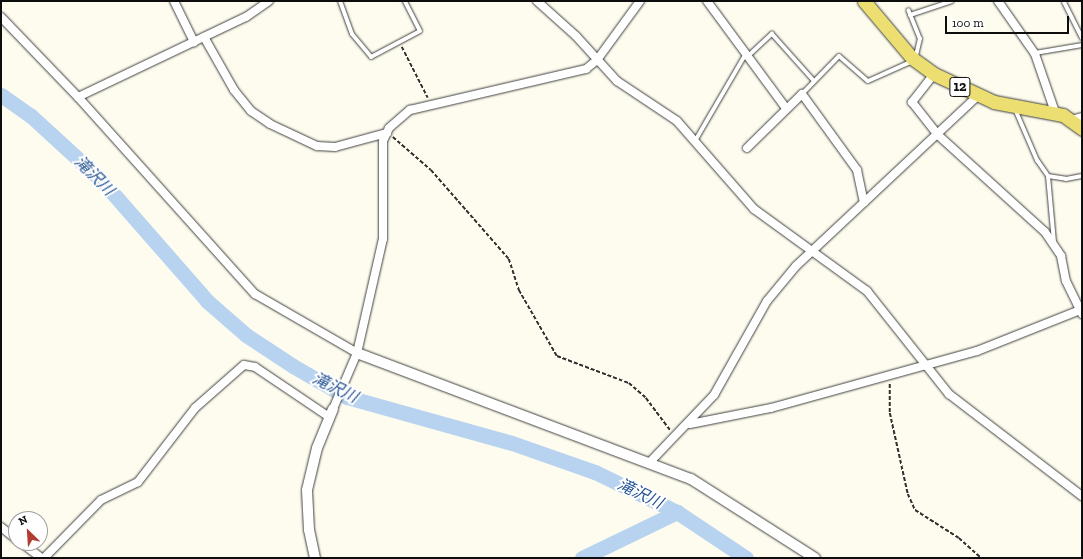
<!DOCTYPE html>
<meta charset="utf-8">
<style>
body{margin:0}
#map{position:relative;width:1083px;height:559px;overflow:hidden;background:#fdfcee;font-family:"Zilla Slab","Noto Sans JP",serif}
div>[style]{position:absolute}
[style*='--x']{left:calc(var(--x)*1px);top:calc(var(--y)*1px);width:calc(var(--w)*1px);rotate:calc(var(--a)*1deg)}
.river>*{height:15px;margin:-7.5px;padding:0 7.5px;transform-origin:7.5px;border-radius:7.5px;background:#b7d3f0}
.path>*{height:1.5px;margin-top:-0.75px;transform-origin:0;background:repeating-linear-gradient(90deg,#2f2f2f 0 4px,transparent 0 6px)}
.roads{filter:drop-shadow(0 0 1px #404040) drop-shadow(0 0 1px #404040)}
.service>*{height:4px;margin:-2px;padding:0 2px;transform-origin:2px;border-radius:2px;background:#fff}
.minor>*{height:8px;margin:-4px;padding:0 4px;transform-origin:4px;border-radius:4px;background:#fff}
.tertiary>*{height:10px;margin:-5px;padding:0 5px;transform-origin:5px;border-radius:5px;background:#fff}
.primary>*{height:13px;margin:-6.5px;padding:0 6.5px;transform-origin:6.5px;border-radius:6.5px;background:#ecde70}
span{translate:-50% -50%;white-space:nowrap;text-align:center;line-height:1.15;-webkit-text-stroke:4px #fff;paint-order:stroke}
.shield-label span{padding:1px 3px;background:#fff;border:1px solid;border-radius:3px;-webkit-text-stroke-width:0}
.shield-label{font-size:14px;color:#0d0d0d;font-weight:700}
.water-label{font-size:16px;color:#225292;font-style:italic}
.frame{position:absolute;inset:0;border:2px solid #0d0d0d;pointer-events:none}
.north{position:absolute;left:8px;top:511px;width:40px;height:40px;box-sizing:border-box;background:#fff;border:1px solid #9e9e9e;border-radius:50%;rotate:335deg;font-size:11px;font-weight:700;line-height:16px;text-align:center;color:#0d0d0d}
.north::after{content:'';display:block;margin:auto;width:14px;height:18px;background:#af3d32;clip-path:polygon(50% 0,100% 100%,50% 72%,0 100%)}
.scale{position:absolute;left:945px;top:16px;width:124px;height:18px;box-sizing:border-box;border:2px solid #0d0d0d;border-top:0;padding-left:5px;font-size:12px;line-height:14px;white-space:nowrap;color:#0d0d0d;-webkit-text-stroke:3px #fff;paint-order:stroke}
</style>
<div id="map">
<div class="river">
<i style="--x:1;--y:95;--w:35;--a:35"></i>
<i style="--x:30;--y:115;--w:99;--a:42.5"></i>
<i style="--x:103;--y:182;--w:158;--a:48.8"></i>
<i style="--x:207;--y:301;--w:52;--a:41.1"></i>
<i style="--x:246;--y:335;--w:56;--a:33.4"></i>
<i style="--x:293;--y:366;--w:62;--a:29.9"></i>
<i style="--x:347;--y:397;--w:171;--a:15.6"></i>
<i style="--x:512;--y:443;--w:88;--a:19.3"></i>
<i style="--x:595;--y:472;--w:91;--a:26"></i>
<i style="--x:677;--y:512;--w:83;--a:33.7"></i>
<i style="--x:582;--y:558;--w:106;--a:-25.8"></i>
</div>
<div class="path">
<i style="--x:402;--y:47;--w:57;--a:63"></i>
<i style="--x:393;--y:137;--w:50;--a:41"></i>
<i style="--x:431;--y:170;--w:118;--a:48.8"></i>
<i style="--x:509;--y:259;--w:33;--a:72"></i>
<i style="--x:519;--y:290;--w:76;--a:60.1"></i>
<i style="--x:557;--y:356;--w:77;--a:20.6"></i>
<i style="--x:629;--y:383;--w:23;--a:41"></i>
<i style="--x:646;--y:398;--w:40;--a:53"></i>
<i style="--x:890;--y:384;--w:29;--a:90"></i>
<i style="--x:890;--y:413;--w:83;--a:77.5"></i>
<i style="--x:908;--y:494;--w:17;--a:66"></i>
<i style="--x:915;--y:510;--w:52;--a:32.5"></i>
<i style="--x:959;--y:538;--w:30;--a:42"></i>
</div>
<div class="roads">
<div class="service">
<i style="--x:340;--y:1;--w:35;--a:70"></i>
<i style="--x:352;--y:34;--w:30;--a:50"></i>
<i style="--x:371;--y:57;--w:55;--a:-28"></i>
<i style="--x:420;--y:31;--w:34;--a:-117"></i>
<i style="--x:1064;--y:2;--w:40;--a:63.4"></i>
<i style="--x:910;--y:15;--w:44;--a:-18.4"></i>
<i style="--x:1035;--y:53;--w:48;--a:-9.7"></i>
<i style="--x:748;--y:56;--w:33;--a:-43"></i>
<i style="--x:772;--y:34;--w:63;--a:48.2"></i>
<i style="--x:802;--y:94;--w:53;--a:-45.8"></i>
<i style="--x:839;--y:56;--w:38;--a:41"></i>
<i style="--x:868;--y:81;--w:51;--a:-24.1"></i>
<i style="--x:915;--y:60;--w:22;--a:-77"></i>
<i style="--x:920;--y:39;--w:31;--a:-112"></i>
<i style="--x:1015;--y:109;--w:56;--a:66.7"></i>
<i style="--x:1037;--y:160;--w:19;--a:55"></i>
<i style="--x:1048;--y:176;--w:18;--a:9"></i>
<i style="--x:1066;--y:179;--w:16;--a:-11"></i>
<i style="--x:695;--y:141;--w:99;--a:-59.8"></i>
<i style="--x:1048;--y:176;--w:66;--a:84.8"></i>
</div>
<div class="minor">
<i style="--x:174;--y:1;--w:46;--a:64"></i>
<i style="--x:537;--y:1;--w:52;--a:41.9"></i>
<i style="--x:576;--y:36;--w:61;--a:47.7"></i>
<i style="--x:617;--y:81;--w:72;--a:33.7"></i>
<i style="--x:677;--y:121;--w:117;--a:48.8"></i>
<i style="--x:754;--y:209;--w:140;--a:36"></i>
<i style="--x:867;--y:291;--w:132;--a:51.5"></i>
<i style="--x:949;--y:394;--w:168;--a:37.5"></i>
<i style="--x:707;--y:1;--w:133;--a:53.6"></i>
<i style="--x:998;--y:1;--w:65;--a:55.1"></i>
<i style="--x:1035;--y:54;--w:61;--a:71"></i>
<i style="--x:1;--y:17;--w:111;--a:46.1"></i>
<i style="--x:78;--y:97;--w:265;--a:48.1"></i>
<i style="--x:255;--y:294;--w:118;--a:30"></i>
<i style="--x:204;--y:37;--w:61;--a:60.5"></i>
<i style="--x:234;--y:90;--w:27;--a:51"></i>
<i style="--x:251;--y:111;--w:23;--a:34"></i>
<i style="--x:270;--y:124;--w:52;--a:25.1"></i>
<i style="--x:317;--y:146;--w:18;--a:3"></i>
<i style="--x:335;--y:147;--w:54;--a:-15.1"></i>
<i style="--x:934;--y:74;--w:36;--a:128"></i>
<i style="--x:912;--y:102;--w:42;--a:51.8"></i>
<i style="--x:938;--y:135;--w:144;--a:42.2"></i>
<i style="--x:1045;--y:232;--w:29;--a:56"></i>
<i style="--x:1061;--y:256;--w:25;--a:79"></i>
<i style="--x:1066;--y:281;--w:37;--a:64"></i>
<i style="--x:78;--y:97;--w:186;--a:-25.5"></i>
<i style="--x:246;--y:17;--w:28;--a:-35"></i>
<i style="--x:1071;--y:120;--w:11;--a:-15"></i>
<i style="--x:747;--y:148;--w:77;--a:-44.5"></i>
<i style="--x:802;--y:94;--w:94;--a:54.1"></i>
<i style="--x:857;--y:170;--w:33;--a:78"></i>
<i style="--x:333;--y:409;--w:61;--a:-66.8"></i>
<i style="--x:357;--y:353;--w:117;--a:-77.2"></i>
<i style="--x:383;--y:239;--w:98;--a:-90"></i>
<i style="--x:383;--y:141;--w:14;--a:-65"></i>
<i style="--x:389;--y:128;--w:28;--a:-41"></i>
<i style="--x:410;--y:110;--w:181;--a:-13.1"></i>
<i style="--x:586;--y:69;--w:14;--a:-39"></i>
<i style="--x:597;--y:60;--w:73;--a:-53.9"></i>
<i style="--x:690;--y:424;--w:83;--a:-11.2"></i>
<i style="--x:771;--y:408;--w:214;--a:-15.5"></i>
<i style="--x:977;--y:351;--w:111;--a:-21.7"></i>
<i style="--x:650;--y:462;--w:93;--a:-46.3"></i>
<i style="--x:714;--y:395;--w:108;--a:-60.6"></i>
<i style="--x:767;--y:301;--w:45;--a:-50.4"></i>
<i style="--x:796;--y:266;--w:250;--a:-43.1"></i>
<i style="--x:1;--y:527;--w:19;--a:39"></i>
<i style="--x:22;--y:543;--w:24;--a:38"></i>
<i style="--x:44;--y:558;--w:81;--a:-45.5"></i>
<i style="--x:101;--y:500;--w:41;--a:-25.9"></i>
<i style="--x:138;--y:482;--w:93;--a:-52.4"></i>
<i style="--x:195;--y:408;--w:65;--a:-41.3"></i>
<i style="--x:244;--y:365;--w:11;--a:10"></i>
<i style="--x:255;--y:367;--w:89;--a:34"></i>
</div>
<div class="tertiary">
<i style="--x:357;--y:353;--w:357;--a:20.7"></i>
<i style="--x:691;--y:479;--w:147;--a:32.5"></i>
<i style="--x:315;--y:558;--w:29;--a:-102"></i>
<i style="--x:309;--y:530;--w:40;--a:-92.9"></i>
<i style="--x:307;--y:490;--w:43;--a:-76.6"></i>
<i style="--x:317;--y:448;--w:42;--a:-67.7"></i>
</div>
<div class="primary">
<i style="--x:864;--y:1;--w:75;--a:49.9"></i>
<i style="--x:912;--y:58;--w:27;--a:36"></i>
<i style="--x:934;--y:74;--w:66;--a:25"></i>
<i style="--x:994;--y:102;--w:70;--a:10.7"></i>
<i style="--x:1063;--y:115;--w:24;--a:36"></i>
</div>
</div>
<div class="shield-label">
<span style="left:960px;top:87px">12</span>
</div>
<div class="water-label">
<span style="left:94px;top:176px;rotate:45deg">滝沢川</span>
<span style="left:335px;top:388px;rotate:26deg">滝沢川</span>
<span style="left:640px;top:494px;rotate:26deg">滝沢川</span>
</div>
<div class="frame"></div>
<div class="north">N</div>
<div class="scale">100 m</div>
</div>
